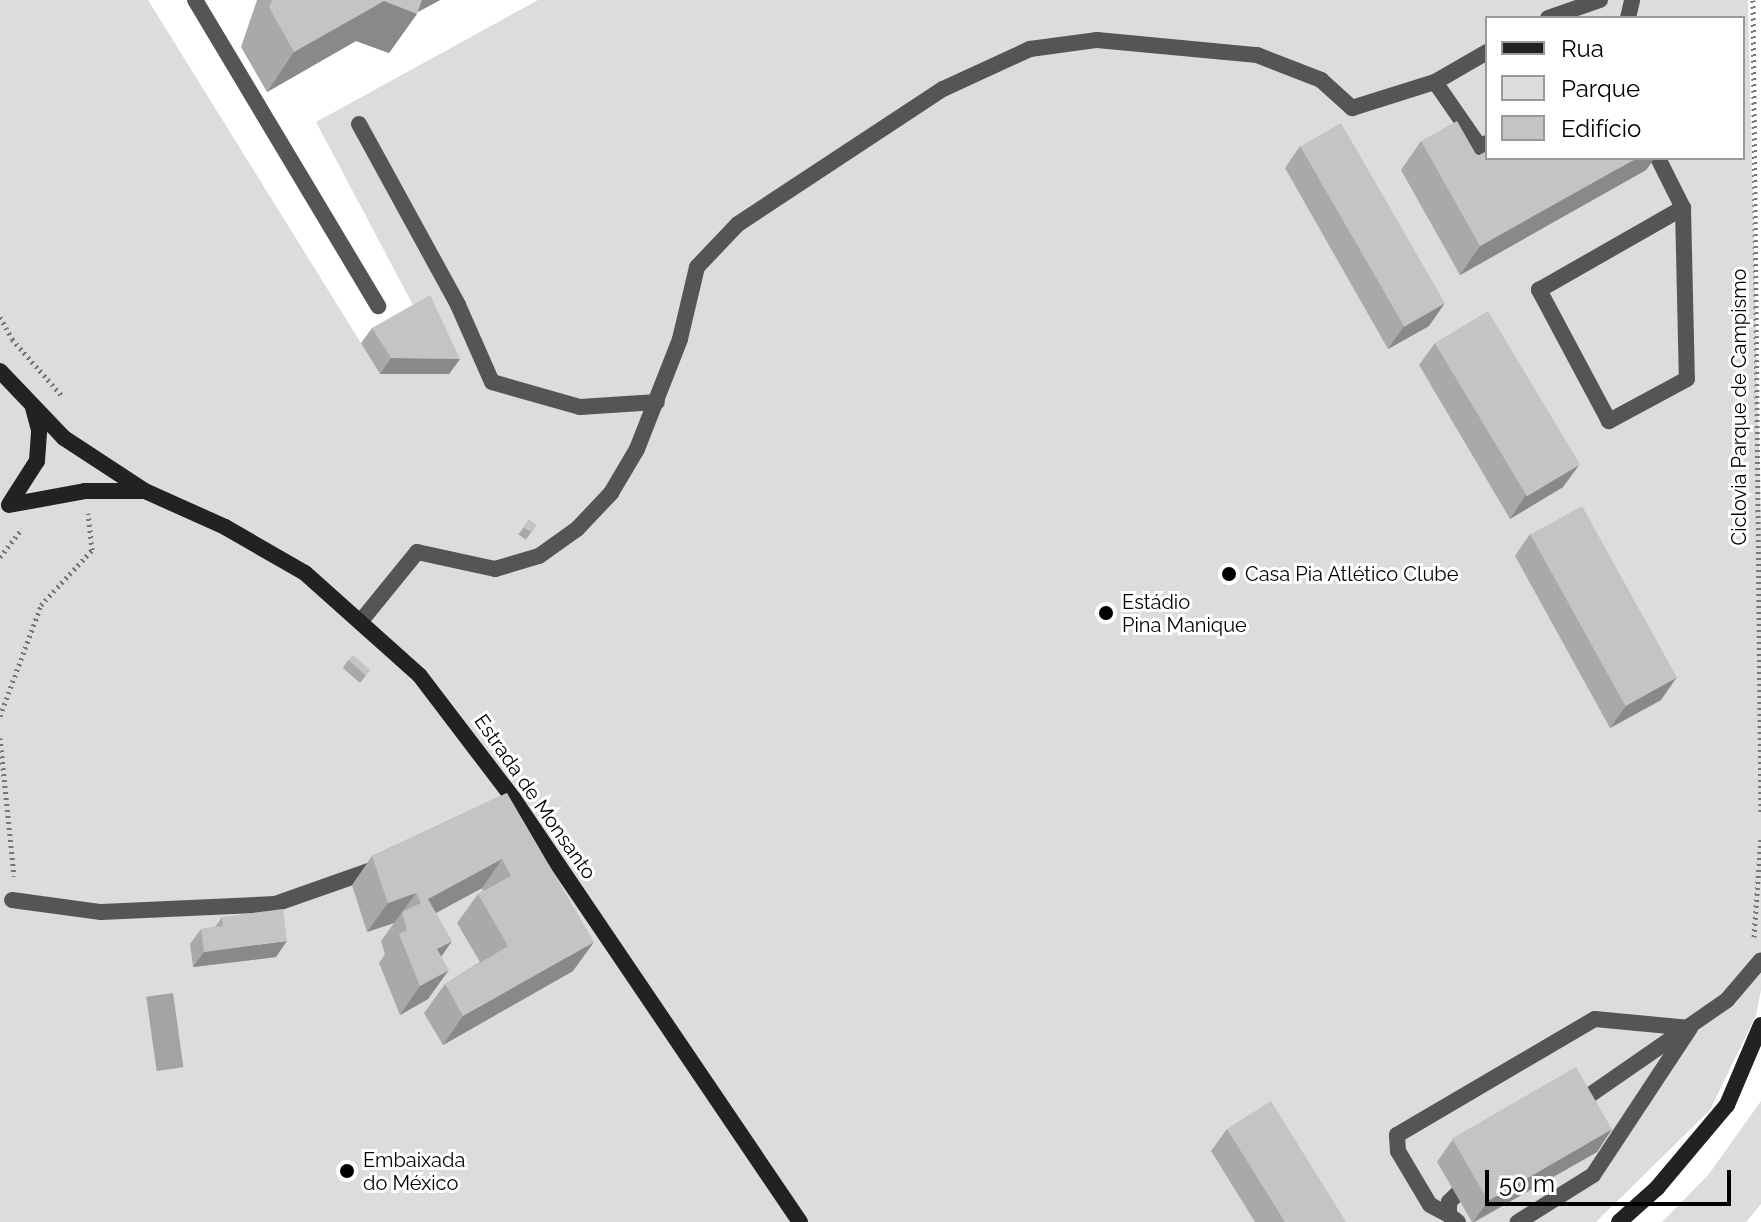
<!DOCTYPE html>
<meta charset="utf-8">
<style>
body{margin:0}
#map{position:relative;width:1761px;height:1222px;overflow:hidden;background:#fff;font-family:Raleway,sans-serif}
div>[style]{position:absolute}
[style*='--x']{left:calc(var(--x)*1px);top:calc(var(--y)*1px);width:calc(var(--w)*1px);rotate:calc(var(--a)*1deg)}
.green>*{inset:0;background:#dcdcdc}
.water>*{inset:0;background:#a3a3a3;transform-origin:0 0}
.path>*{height:5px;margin-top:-2.5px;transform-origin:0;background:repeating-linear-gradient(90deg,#777 0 2px,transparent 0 6px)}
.lane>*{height:16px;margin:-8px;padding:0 8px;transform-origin:8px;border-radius:8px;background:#555}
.street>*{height:16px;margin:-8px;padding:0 8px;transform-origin:8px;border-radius:8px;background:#555}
.secondary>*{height:16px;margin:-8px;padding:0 8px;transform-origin:8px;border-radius:8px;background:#222}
.wall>*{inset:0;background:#a9a9a9;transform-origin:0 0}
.shaded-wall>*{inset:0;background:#898989}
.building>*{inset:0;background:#c4c4c4;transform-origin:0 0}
.dots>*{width:22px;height:22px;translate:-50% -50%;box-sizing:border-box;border:4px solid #fff;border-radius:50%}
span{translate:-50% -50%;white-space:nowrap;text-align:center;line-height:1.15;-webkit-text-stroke:6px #fff;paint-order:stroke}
.street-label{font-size:20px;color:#000}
.poi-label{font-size:20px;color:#000}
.left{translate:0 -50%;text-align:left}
.legend{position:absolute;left:1485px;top:16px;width:260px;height:144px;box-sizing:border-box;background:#fff;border:2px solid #999;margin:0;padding:10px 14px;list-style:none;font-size:24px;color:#000}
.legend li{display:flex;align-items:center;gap:16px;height:40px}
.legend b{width:40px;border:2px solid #999}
.scale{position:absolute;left:1485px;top:1170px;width:246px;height:36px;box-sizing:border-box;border:4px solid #000;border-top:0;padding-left:10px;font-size:24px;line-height:28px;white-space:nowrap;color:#000;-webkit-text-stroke:6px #fff;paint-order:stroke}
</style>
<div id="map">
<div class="green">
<i style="clip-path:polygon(evenodd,0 0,148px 0,361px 343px,449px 373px,316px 122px,538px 0,1748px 0,1761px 527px,1761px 990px,1756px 1015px,1710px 1110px,1596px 1222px,0 1222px,0 0,1487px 18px,1743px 18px,1743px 158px,1487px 158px,1487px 18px)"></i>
<i style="clip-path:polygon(1761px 1101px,1761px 1204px,1746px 1222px,1662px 1222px,1709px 1174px)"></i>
</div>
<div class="water">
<i style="left:173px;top:993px;width:75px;height:27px;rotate:82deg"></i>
</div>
<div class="path">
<i style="--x:1753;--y:0;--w:814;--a:89.44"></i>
<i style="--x:0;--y:317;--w:25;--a:61"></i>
<i style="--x:12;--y:339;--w:77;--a:48.7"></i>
<i style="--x:0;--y:557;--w:36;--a:-52"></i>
<i style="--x:0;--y:716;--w:118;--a:-69.7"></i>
<i style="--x:41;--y:605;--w:75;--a:-47.2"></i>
<i style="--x:92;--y:550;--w:37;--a:-96"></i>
<i style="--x:0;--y:738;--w:139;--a:84.2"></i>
<i style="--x:1754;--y:937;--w:101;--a:-86"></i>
</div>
<div class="lane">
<i style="--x:195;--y:0;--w:357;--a:59.1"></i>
<i style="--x:1548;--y:18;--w:55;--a:-19.1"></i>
<i style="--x:1628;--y:18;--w:18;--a:-77"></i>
<i style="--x:1487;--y:52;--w:60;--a:150"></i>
<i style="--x:1435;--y:82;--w:79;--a:55.3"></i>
<i style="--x:1480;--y:147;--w:8;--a:-30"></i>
<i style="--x:359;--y:124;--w:206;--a:61.3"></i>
<i style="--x:458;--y:305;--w:84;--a:66.2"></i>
<i style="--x:492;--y:382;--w:91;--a:15.9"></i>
<i style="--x:580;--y:407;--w:77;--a:-3.7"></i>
<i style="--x:1658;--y:158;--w:56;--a:63.4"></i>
<i style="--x:1683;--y:208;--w:171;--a:88.7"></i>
<i style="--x:1687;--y:379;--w:89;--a:151.7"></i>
<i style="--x:1609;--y:421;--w:149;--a:-118.1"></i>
<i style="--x:1539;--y:290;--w:166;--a:-29.7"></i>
<i style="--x:361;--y:621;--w:89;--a:-50.9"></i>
<i style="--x:417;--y:552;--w:80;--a:12.3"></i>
<i style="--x:495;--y:569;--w:46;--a:-16.5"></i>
<i style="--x:539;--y:556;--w:47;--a:-35.4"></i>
<i style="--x:577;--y:529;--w:50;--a:-46.6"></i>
<i style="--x:611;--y:493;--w:51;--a:-59.4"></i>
<i style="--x:637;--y:449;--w:118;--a:-68.6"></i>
<i style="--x:680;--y:339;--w:74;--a:-76.7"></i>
<i style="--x:697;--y:267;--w:59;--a:-46.4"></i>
<i style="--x:738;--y:224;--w:245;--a:-33.4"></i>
<i style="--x:943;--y:89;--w:96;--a:-24.7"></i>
<i style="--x:1030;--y:49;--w:68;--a:-7.7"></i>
<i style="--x:1097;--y:40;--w:161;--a:5.4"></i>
<i style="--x:1257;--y:55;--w:69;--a:21.3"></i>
<i style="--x:1321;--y:80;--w:42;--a:42.1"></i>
<i style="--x:1352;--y:108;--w:87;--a:-17.4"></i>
<i style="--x:1574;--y:1106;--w:186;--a:-34.7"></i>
<i style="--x:1727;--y:1000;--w:52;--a:-49.6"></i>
<i style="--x:1449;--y:1215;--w:21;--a:-152"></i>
<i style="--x:1430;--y:1205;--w:63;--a:-120.7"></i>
<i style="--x:1398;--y:1151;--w:16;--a:-94"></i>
<i style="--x:1397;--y:1135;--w:229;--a:-30.4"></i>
<i style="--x:1595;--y:1019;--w:95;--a:5.4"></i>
<i style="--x:1690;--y:1028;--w:176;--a:123.4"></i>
<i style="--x:1593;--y:1175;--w:89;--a:147.9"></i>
<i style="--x:1458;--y:1222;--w:11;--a:-142"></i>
<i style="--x:1449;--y:1215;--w:13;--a:-90"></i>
<i style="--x:1449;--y:1202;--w:31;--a:-45"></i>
</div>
<div class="street">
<i style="--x:12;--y:900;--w:90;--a:7.7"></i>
<i style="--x:101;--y:912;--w:174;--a:-2.6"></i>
<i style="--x:275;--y:904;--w:108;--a:-19.4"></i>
</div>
<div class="secondary">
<i style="--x:0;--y:371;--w:93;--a:46.3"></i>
<i style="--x:64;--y:438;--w:97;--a:33.2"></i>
<i style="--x:145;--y:491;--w:88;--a:24.2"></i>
<i style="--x:225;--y:527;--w:92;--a:29.9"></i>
<i style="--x:305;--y:573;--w:154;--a:41.8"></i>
<i style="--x:420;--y:676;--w:153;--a:52.7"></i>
<i style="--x:513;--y:798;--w:512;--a:55.91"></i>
<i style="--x:10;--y:503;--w:50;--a:-57.3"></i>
<i style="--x:37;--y:461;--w:31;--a:-86"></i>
<i style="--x:39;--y:430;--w:23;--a:-105"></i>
<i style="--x:9;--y:505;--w:77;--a:-10.4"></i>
<i style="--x:85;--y:491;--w:59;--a:0"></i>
<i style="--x:1619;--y:1222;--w:51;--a:-41.8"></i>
<i style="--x:1657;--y:1188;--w:109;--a:-49.9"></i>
<i style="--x:1727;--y:1105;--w:87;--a:-67"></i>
</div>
<div class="wall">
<i style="clip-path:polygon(257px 0,440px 0,418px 12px,389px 53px,356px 41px,267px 92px,241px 47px)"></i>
<i style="clip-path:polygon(1421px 141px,1477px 156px,1646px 170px,1460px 275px,1401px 170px)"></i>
<i style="clip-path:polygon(1300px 146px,1429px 326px,1388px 349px,1285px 168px)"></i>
<i style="clip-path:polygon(372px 328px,460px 359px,449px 374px,380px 374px,361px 343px)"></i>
<i style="clip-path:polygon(1435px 343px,1579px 465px,1563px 487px,1510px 519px,1419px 365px)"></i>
<i style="left:529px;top:520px;width:9px;height:18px;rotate:36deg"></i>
<i style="clip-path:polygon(1530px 534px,1661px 700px,1610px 728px,1515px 556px)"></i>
<i style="clip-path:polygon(348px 660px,370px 670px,360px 683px,343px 668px)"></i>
<i style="clip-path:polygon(507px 793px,573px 971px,443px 1045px,424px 1013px,445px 984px,480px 962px,457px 923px,478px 894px,483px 891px,482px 888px,436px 913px,441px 956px,428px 999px,400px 1015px,379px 963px,385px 954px,381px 941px,394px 923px,367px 932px,352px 885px,372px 856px)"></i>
<i style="clip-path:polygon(222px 917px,276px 957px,193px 967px,190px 944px,201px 929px,215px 927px)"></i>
<i style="clip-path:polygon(1227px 1129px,1346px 1222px,1255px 1222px,1211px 1151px)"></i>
<i style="clip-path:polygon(1612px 1129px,1597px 1152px,1475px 1222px,1472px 1222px,1437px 1162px,1453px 1139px)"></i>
</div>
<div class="shaded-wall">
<i style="clip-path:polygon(416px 0,440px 0,416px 13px,417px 14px,389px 53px,356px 41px,267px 92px,294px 52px,384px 1px)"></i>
<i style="clip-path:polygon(1637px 158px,1655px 158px,1646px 170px,1460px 275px,1480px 246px)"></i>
<i style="clip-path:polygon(1445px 303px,1429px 326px,1388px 349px,1404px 326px)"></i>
<i style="clip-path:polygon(391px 358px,460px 359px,449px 374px,380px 374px)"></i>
<i style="clip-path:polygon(1579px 465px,1563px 487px,1510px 519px,1525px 496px)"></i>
<i style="clip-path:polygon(1677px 677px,1661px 700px,1610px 728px,1626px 706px)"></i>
<i style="clip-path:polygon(502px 859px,482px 888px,408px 928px,428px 899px)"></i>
<i style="clip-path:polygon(416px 893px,394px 923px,367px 932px,388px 903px)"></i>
<i style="clip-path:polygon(287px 941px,276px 957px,193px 967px,204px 952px)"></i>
<i style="clip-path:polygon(452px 941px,432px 970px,437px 949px)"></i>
<i style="clip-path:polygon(594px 942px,573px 971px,443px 1045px,463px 1016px)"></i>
<i style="clip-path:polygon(449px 970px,428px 999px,400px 1015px,420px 986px)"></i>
<i style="clip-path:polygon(1612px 1129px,1597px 1152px,1473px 1222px,1489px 1200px)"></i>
</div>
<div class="building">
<i style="clip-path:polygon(272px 0,422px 0,417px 14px,384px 1px,294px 52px,269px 7px)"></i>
<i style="clip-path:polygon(1457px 121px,1477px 156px,1487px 151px,1487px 158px,1637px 158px,1480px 246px,1421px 141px)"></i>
<i style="left:1341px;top:123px;width:208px;height:47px;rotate:60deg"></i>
<i style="clip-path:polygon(430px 295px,460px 359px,391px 358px,372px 328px)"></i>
<i style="left:1488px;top:311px;width:179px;height:62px;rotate:59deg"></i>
<i style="left:1582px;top:506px;width:196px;height:59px;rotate:61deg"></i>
<i style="clip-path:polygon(529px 520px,536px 525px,532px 532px,524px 528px)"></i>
<i style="left:353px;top:655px;width:23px;height:7px;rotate:41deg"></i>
<i style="clip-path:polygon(507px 793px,594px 942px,463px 1016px,445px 984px,508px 946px,478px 894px,511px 876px,502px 859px,428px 899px,452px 941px,437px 949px,449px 970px,420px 986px,399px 934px,407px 930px,402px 912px,421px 903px,416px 893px,388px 903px,372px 856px)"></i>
<i style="clip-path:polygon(283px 909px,287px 941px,204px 952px,201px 929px,223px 926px,222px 917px)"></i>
<i style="left:1576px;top:1067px;width:72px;height:143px;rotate:60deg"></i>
<i style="clip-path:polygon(1271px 1101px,1346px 1222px,1285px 1222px,1227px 1129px)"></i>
</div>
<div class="dots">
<i style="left:1229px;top:574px;background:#000"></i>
<i style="left:1106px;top:613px;background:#000"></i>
<i style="left:347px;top:1171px;background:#000"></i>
</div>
<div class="street-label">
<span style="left:1739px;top:407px;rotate:-90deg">Ciclovia Parque de Campismo</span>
<span style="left:535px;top:797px;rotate:55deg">Estrada de Monsanto</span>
</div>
<div class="poi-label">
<span class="left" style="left:1245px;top:574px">Casa Pia Atlético Clube</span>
<span class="left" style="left:1122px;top:614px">Estádio<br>Pina Manique</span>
<span class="left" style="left:363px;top:1172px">Embaixada<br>do México</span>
</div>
<ul class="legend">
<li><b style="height:10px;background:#222"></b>Rua</li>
<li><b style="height:22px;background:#dcdcdc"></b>Parque</li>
<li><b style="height:22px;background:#c4c4c4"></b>Edifício</li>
</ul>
<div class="scale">50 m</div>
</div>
